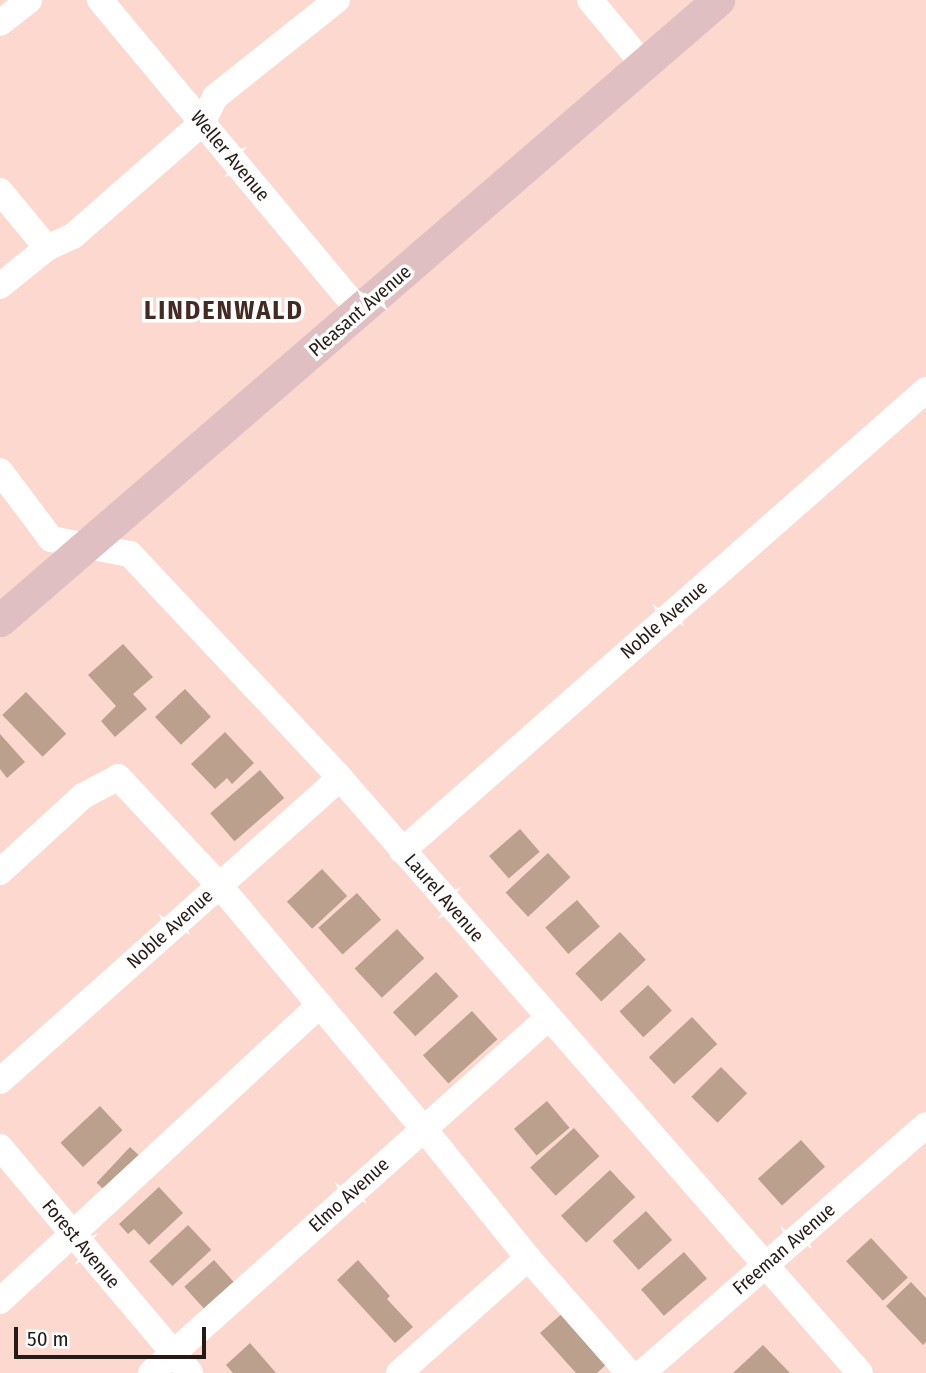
<!DOCTYPE html>
<style>
body{margin:0}
#map{position:relative;width:926px;height:1373px;overflow:hidden;background:#fcd8ce;font-family:"Fira Sans Condensed",sans-serif}
div>[style]{position:absolute}
[style*='--x']{left:calc(var(--x)*1px);top:calc(var(--y)*1px);width:calc(var(--w)*1px);rotate:calc(var(--a)*1deg)}
.building>*{inset:0;background:#bba08d;transform-origin:0 0}
.minor>*{height:26px;margin:-13px;padding:0 13px;transform-origin:13px;border-radius:13px;background:#fff}
.major>*{height:33px;margin:-16.5px;padding:0 16.5px;transform-origin:16.5px;border-radius:16.5px;background:#dfbfc1}
span{translate:-50% -50%;white-space:nowrap;text-align:center;line-height:1.15;-webkit-text-stroke:7px #fff;paint-order:stroke}
.street-label{font-size:19px;color:#261a16}
.district-label{font-size:26px;color:#442a22;font-weight:700;letter-spacing:2px}
.scale{position:absolute;left:14px;top:1327px;width:192px;height:32px;box-sizing:border-box;border:4px solid #261a16;border-top:0;padding-left:9px;font-size:21px;line-height:24px;white-space:nowrap;color:#261a16;-webkit-text-stroke:5px #fff;paint-order:stroke}
</style>
<div id="map">
<div class="building">
<i style="clip-path:polygon(123px 644px,153px 677px,133px 694px,147px 709px,115px 737px,101px 721px,116px 706px,88px 675px)"></i>
<i style="left:185px;top:689px;width:38px;height:41px;rotate:47deg"></i>
<i style="left:26px;top:692px;width:58px;height:33px;rotate:46deg"></i>
<i style="clip-path:polygon(225px 732px,254px 763px,232px 784px,227px 778px,215px 789px,191px 764px)"></i>
<i style="clip-path:polygon(0 734px,25px 762px,7px 778px,0 769px)"></i>
<i style="left:260px;top:770px;width:37px;height:66px;rotate:49deg"></i>
<i style="left:520px;top:829px;width:30px;height:41px;rotate:49deg"></i>
<i style="left:548px;top:853px;width:33px;height:58px;rotate:47deg"></i>
<i style="left:322px;top:869px;width:37px;height:48px;rotate:47deg"></i>
<i style="left:357px;top:893px;width:36px;height:52px;rotate:48deg"></i>
<i style="left:577px;top:900px;width:35px;height:42px;rotate:49deg"></i>
<i style="left:397px;top:929px;width:40px;height:58px;rotate:47deg"></i>
<i style="left:620px;top:932px;width:38px;height:61px;rotate:47deg"></i>
<i style="left:436px;top:972px;width:33px;height:59px;rotate:47deg"></i>
<i style="left:648px;top:985px;width:35px;height:39px;rotate:47deg"></i>
<i style="left:472px;top:1011px;width:38px;height:66px;rotate:48deg"></i>
<i style="left:692px;top:1017px;width:37px;height:59px;rotate:47deg"></i>
<i style="left:721px;top:1067px;width:37px;height:42px;rotate:45deg"></i>
<i style="left:547px;top:1101px;width:35px;height:43px;rotate:50deg"></i>
<i style="left:100px;top:1106px;width:33px;height:54px;rotate:47deg"></i>
<i style="left:574px;top:1128px;width:38px;height:59px;rotate:48deg"></i>
<i style="left:801px;top:1140px;width:36px;height:58px;rotate:48deg"></i>
<i style="left:130px;top:1147px;width:22px;height:49px;rotate:43deg"></i>
<i style="left:610px;top:1170px;width:37px;height:67px;rotate:47deg"></i>
<i style="clip-path:polygon(159px 1187px,183px 1213px,149px 1245px,134px 1229px,128px 1234px,119px 1224px)"></i>
<i style="left:646px;top:1211px;width:39px;height:45px;rotate:48deg"></i>
<i style="left:188px;top:1225px;width:34px;height:53px;rotate:47deg"></i>
<i style="left:871px;top:1238px;width:54px;height:34px;rotate:47deg"></i>
<i style="left:684px;top:1252px;width:35px;height:57px;rotate:49deg"></i>
<i style="left:214px;top:1260px;width:36px;height:40px;rotate:48deg"></i>
<i style="clip-path:polygon(358px 1260px,390px 1296px,387px 1299px,413px 1327px,395px 1343px,337px 1280px)"></i>
<i style="clip-path:polygon(911px 1282px,926px 1298px,926px 1342px,923px 1345px,886px 1306px)"></i>
<i style="clip-path:polygon(565px 1311px,610px 1361px,597px 1373px,576px 1373px,540px 1333px)"></i>
<i style="clip-path:polygon(250px 1343px,276px 1373px,233px 1373px,226px 1365px)"></i>
<i style="clip-path:polygon(763px 1345px,790px 1373px,733px 1373px)"></i>
</div>
<div class="minor">
<i style="--x:100;--y:0;--w:406;--a:50.2"></i>
<i style="--x:590;--y:0;--w:85;--a:50.3"></i>
<i style="--x:0;--y:23;--w:37;--a:-38"></i>
<i style="--x:0;--y:191;--w:74;--a:50.5"></i>
<i style="--x:0;--y:286;--w:60;--a:-39"></i>
<i style="--x:47;--y:248;--w:29;--a:-25"></i>
<i style="--x:73;--y:236;--w:171;--a:-41.2"></i>
<i style="--x:202;--y:123;--w:29;--a:-63"></i>
<i style="--x:215;--y:97;--w:156;--a:-38.5"></i>
<i style="--x:0;--y:471;--w:85;--a:53.1"></i>
<i style="--x:51;--y:539;--w:80;--a:10.8"></i>
<i style="--x:130;--y:554;--w:307;--a:46.8"></i>
<i style="--x:340;--y:778;--w:790;--a:48.85"></i>
<i style="--x:402;--y:851;--w:698;--a:-41.34"></i>
<i style="--x:0;--y:872;--w:113;--a:-42.5"></i>
<i style="--x:83;--y:796;--w:40;--a:-28"></i>
<i style="--x:118;--y:777;--w:148;--a:46.9"></i>
<i style="--x:219;--y:885;--w:319;--a:50"></i>
<i style="--x:424;--y:1129;--w:166;--a:51.1"></i>
<i style="--x:528;--y:1258;--w:153;--a:48.7"></i>
<i style="--x:0;--y:1081;--w:455;--a:-41.7"></i>
<i style="--x:0;--y:1147;--w:295;--a:49.9"></i>
<i style="--x:0;--y:1301;--w:436;--a:-42.8"></i>
<i style="--x:151;--y:1373;--w:533;--a:-41.8"></i>
<i style="--x:399;--y:1373;--w:173;--a:-41.7"></i>
<i style="--x:642;--y:1373;--w:377;--a:-41.1"></i>
</div>
<div class="major">
<i style="--x:0;--y:620;--w:949;--a:-40.81"></i>
</div>
<div class="street-label">
<span style="left:230px;top:156px;rotate:50deg">Weller Avenue</span>
<span style="left:360px;top:311px;rotate:-41deg">Pleasant Avenue</span>
<span style="left:664px;top:620px;rotate:-41deg">Noble Avenue</span>
<span style="left:444px;top:898px;rotate:49deg">Laurel Avenue</span>
<span style="left:170px;top:929px;rotate:-42deg">Noble Avenue</span>
<span style="left:349px;top:1195px;rotate:-42deg">Elmo Avenue</span>
<span style="left:81px;top:1244px;rotate:50deg">Forest Avenue</span>
<span style="left:784px;top:1249px;rotate:-41deg">Freeman Avenue</span>
</div>
<div class="district-label">
<span style="left:224px;top:311px">LINDENWALD</span>
</div>
<div class="scale">50 m</div>
</div>
